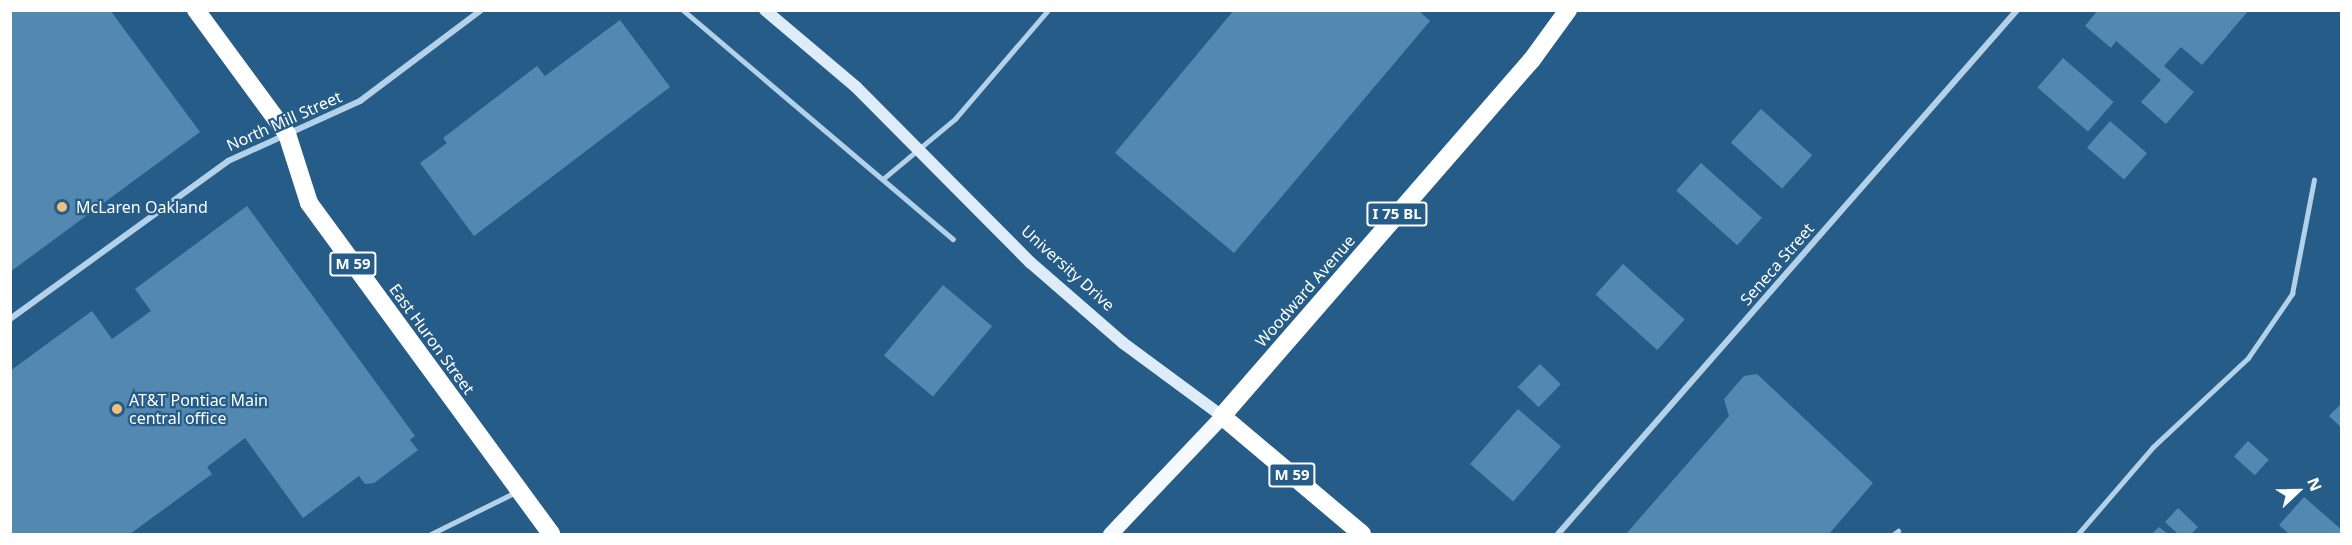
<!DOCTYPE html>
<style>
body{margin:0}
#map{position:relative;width:2352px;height:545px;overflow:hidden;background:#265d88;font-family:"Noto Sans",sans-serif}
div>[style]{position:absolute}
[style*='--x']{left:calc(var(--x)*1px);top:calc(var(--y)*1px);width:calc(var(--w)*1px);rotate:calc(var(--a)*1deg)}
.building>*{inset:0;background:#5388b1;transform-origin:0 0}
.lane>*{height:4.5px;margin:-2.25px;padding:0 2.25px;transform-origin:2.25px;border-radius:2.25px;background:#b3d2e9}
.street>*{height:6px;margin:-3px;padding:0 3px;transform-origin:3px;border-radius:3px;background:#b3d2e9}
.secondary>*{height:12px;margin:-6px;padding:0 6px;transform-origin:6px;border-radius:6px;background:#ddecf8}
.primary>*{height:15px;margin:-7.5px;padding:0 7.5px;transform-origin:7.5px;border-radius:7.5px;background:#f5fafe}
.highway>*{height:18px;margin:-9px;padding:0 9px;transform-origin:9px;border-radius:9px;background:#fff}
.dots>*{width:16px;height:16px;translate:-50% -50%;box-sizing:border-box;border:3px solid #265d88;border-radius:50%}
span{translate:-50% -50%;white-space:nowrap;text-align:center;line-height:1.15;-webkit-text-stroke:4.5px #265d88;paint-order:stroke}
.shield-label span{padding:2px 4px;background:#265d88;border:2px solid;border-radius:4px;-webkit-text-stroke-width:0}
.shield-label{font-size:15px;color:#fff;font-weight:700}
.street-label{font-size:16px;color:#fff}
.poi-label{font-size:16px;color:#fff}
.left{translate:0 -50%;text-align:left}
.frame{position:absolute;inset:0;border:12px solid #fff;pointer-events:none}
.north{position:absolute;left:2268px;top:461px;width:60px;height:60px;-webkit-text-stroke:4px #265d88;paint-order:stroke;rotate:68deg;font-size:16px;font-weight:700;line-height:24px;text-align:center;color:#fff}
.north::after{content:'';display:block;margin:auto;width:21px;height:27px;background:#fff;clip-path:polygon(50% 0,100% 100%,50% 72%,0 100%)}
</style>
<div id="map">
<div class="building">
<i style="clip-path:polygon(10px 10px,110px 10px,200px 132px,10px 272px)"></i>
<i style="clip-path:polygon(1234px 10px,1418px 10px,1430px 21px,1234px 253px,1115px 153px)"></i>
<i style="clip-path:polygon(2098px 10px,2249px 10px,2202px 65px,2181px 47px,2164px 66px,2194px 92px,2166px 124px,2141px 102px,2161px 80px,2116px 41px,2111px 48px,2085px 26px)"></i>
<i style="clip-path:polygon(620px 20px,670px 87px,474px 236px,420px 163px,447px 143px,443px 138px,537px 66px,545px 76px)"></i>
<i style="left:2063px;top:58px;width:67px;height:39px;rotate:41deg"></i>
<i style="left:1761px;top:109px;width:69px;height:45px;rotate:42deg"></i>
<i style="left:2110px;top:121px;width:49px;height:35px;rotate:41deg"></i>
<i style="left:1701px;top:163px;width:82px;height:37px;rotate:42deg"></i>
<i style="clip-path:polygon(247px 206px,415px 436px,410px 440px,418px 450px,374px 483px,365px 484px,359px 476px,303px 518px,245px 438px,207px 467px,212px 474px,130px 534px,10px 534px,10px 371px,92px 311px,112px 339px,151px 311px,135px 289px)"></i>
<i style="left:1623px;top:264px;width:83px;height:41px;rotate:42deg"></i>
<i style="left:943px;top:285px;width:64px;height:92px;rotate:40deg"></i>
<i style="left:1540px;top:364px;width:29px;height:32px;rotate:44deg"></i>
<i style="clip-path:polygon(1757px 374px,1873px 483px,1829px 534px,1626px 534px,1729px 416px,1724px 399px,1744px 376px)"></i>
<i style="clip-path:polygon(2342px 403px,2342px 428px,2329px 416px)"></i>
<i style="left:1518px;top:409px;width:57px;height:73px;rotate:41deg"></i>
<i style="left:2248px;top:441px;width:28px;height:21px;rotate:42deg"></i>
<i style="clip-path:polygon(2304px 497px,2342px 530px,2342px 534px,2289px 534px,2279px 525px)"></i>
<i style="clip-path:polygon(2178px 508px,2198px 527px,2191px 534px,2178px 534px,2165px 522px)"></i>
<i style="clip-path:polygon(2159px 527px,2168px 534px,2152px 534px)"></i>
</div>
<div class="lane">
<i style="--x:683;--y:10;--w:354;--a:40.3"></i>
<i style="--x:883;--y:179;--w:94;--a:-39.8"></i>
<i style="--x:955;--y:119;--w:143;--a:-49.5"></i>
<i style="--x:431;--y:534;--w:93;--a:-26.3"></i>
<i style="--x:1894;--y:534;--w:5;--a:-37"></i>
<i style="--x:2078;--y:534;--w:115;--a:-49.2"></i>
<i style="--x:2153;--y:447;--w:130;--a:-43.1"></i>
<i style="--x:2248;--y:358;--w:78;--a:-55.5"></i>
<i style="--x:2292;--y:294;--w:116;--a:-79.1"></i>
</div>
<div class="street">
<i style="--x:10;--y:319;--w:269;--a:-35.9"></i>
<i style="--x:228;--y:161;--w:145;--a:-24.4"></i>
<i style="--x:360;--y:101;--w:151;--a:-36.9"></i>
<i style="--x:1558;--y:534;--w:697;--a:-48.78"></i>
</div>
<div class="secondary">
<i style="--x:765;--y:10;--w:119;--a:40.2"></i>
<i style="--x:856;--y:87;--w:248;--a:45.2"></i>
<i style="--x:1031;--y:263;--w:122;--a:41"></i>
<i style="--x:1123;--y:343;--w:123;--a:36.4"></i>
</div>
<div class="primary">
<i style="--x:1110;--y:534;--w:163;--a:-46.5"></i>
</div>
<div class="highway">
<i style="--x:196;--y:10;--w:154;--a:53.7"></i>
<i style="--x:287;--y:134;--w:72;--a:72.3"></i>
<i style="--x:309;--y:203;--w:410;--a:53.8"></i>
<i style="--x:1362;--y:534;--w:183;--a:-139.9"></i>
<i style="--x:1222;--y:416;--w:471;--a:-49"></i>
<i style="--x:1531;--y:61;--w:63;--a:-54"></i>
</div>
<div class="dots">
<i style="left:62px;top:207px;background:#f2c078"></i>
<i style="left:117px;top:409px;background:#f2c078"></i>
</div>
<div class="shield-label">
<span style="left:1397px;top:214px">I 75 BL</span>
<span style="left:353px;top:264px">M 59</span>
<span style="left:1292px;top:475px">M 59</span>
</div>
<div class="street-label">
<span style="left:284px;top:121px;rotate:-24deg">North Mill Street</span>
<span style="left:1777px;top:264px;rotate:-49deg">Seneca Street</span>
<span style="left:1068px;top:268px;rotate:42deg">University Drive</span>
<span style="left:1305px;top:291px;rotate:-49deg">Woodward Avenue</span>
<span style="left:432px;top:339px;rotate:54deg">East Huron Street</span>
</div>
<div class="poi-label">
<span class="left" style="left:76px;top:207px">McLaren Oakland</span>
<span class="left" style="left:129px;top:409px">AT&amp;T Pontiac Main<br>central office</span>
</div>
<div class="frame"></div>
<div class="north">N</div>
</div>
